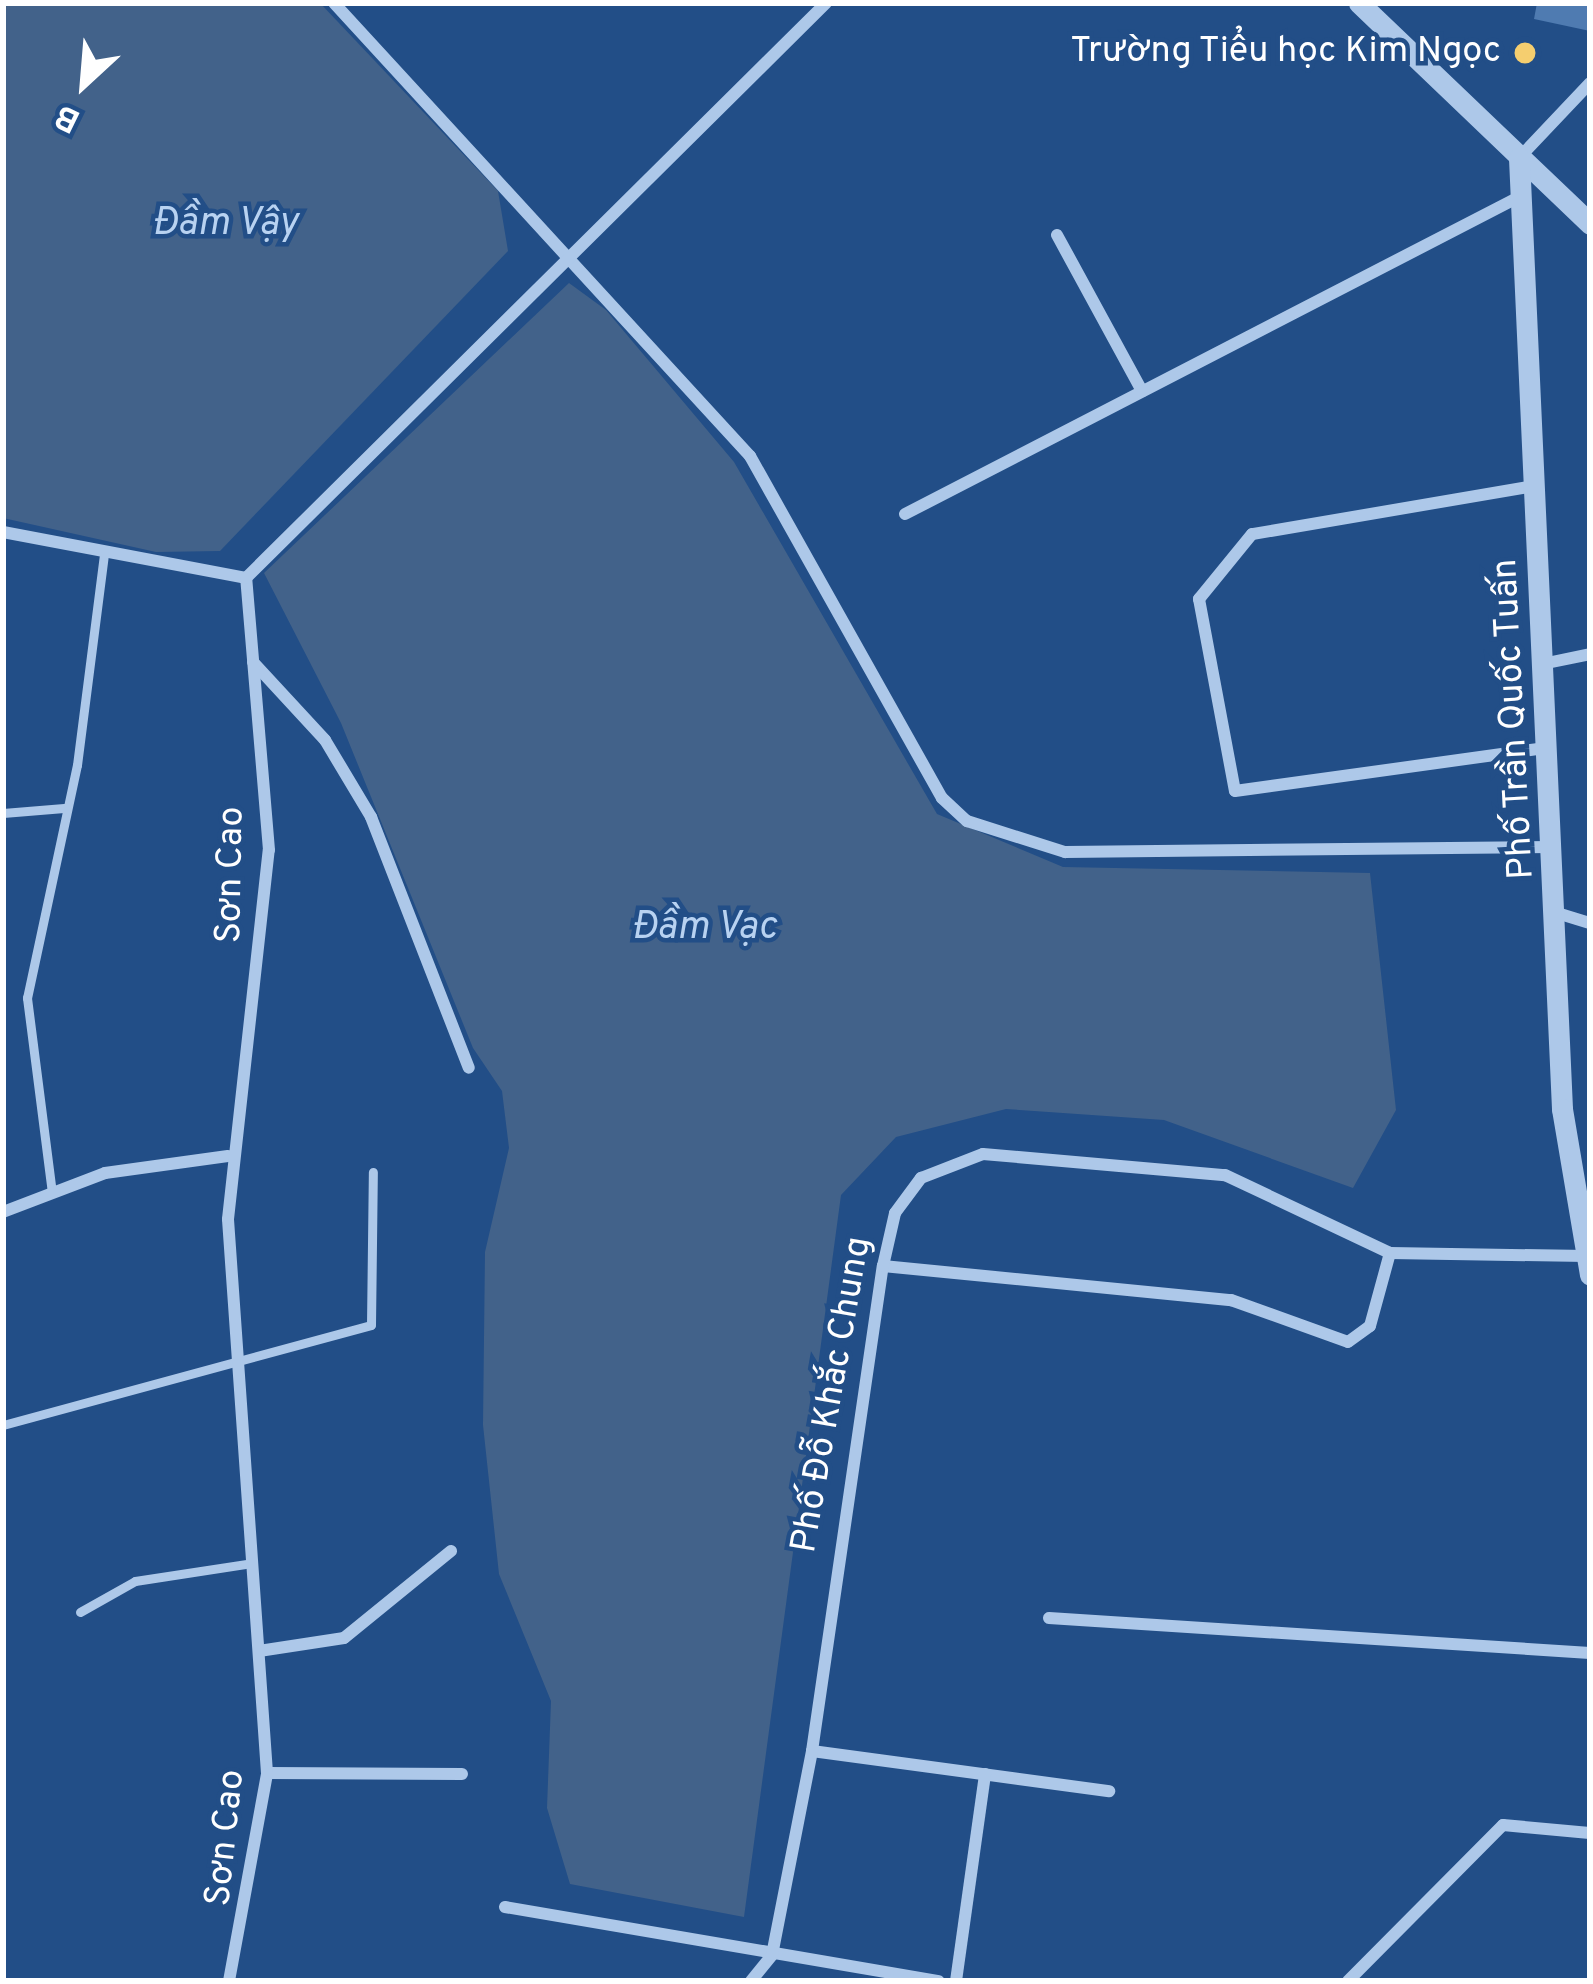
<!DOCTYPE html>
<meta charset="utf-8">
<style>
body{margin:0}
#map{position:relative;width:1593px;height:1984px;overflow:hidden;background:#224e87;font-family:Overpass,sans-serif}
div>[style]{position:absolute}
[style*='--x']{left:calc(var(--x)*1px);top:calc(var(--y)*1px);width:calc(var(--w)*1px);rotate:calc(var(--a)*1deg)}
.water>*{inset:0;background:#42628a}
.building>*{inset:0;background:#4f7bb1}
.service>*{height:9px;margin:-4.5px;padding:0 4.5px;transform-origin:4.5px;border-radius:4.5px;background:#adc8e9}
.minor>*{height:12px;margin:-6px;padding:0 6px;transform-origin:6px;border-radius:6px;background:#adc8e9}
.tertiary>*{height:21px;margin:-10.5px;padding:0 10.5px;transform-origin:10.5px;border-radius:10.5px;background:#adc8e9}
.dots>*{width:33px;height:33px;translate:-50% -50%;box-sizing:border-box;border:6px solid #224e87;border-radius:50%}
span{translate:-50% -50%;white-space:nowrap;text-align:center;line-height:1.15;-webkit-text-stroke:9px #224e87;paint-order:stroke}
.poi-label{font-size:36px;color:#fff}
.right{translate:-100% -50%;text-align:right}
.street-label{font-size:36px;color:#fff}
.water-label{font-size:39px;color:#b8d2f1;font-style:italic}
.frame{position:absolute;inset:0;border:6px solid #fff;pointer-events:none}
.north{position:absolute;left:24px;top:24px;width:120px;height:120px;-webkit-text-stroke:9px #224e87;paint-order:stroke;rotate:206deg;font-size:33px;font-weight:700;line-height:48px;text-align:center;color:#fff}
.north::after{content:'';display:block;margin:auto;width:42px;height:54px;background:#fff;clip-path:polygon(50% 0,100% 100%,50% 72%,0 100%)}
</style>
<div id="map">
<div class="water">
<i style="clip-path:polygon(3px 3px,320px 3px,498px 191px,508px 251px,220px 551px,156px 552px,3px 518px)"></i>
<i style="clip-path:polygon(569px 283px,606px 310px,734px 462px,937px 814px,1063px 867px,1370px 873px,1396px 1110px,1353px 1188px,1164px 1120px,1006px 1109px,896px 1137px,841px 1195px,744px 1917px,570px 1884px,547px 1808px,551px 1701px,499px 1574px,483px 1425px,485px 1252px,509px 1148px,502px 1091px,473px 1048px,341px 723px,264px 573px)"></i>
</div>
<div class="building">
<i style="clip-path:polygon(1537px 3px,1590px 3px,1590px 31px,1534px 19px)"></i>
</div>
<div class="service">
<i style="--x:3;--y:813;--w:61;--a:-4.7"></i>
<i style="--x:52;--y:1193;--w:197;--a:-97.3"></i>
<i style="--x:27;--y:998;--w:238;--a:-77.9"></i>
<i style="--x:77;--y:765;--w:213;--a:-82.7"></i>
<i style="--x:3;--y:1425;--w:381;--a:-15.2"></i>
<i style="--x:371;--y:1325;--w:153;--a:-89.3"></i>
<i style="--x:80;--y:1612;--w:63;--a:-29.4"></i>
<i style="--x:135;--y:1581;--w:118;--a:-8.7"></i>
</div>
<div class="minor">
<i style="--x:334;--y:3;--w:615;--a:47.44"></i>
<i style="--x:750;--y:456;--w:392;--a:60.7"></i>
<i style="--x:942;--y:798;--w:34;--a:43"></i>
<i style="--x:967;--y:821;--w:103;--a:17.6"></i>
<i style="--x:1065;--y:852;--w:489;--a:-0.6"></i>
<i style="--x:1520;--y:157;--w:102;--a:-46.6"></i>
<i style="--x:1057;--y:235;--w:178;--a:61.4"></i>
<i style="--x:1534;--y:486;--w:286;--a:170.3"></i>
<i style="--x:1252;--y:534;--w:84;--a:129.2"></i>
<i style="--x:1199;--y:599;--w:195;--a:79.4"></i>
<i style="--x:1235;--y:791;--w:314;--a:-7.9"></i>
<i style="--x:905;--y:514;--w:691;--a:-27.31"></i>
<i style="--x:3;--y:532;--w:247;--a:10.7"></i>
<i style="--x:253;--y:662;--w:106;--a:47.3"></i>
<i style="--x:325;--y:740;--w:90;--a:59.1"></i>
<i style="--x:371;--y:817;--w:269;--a:68.7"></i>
<i style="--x:1547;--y:663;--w:44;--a:-11.8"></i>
<i style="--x:1557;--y:913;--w:34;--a:17"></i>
<i style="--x:3;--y:1212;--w:109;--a:-20.9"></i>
<i style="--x:105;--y:1173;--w:124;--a:-7.9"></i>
<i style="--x:883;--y:1266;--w:350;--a:5.6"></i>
<i style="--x:1231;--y:1300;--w:124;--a:19.7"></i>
<i style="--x:1348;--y:1342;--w:27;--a:-36"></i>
<i style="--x:1370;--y:1326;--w:76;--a:-74.7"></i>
<i style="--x:1049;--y:1618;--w:542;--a:3.7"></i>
<i style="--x:259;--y:1651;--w:86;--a:-8.7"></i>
<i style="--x:344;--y:1638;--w:138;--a:-39.1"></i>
<i style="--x:812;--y:1751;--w:300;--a:7.7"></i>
<i style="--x:267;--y:1773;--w:195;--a:0.3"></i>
<i style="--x:505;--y:1907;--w:440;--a:9.7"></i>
<i style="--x:229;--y:1981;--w:211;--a:-79.6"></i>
<i style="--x:267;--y:1773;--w:555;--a:-94.03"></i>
<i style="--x:228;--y:1219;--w:371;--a:-83.7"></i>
<i style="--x:269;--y:850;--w:273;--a:-94.8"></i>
<i style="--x:246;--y:578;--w:817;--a:-44.75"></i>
<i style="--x:751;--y:1981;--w:33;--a:-51"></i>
<i style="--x:772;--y:1955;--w:208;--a:-78.9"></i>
<i style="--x:812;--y:1751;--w:490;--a:-81.7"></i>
<i style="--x:883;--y:1266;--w:54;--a:-77.2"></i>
<i style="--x:895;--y:1213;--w:44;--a:-53.4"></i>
<i style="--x:921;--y:1178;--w:66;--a:-21.2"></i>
<i style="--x:983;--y:1154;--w:243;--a:5"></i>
<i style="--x:1225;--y:1175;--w:183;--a:25.3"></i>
<i style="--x:1390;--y:1253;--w:197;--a:0.9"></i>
<i style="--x:956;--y:1981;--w:209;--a:-82"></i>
<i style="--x:1348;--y:1981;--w:220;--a:-45.2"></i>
<i style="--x:1503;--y:1825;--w:87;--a:5.3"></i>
</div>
<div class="tertiary">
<i style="--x:1359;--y:3;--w:320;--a:43.7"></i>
<i style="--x:1519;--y:158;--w:952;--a:87.41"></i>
<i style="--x:1562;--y:1109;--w:168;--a:80.4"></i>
</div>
<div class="dots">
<i style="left:1525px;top:53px;background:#f5ce6f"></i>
</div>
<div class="poi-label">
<span class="right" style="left:1501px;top:53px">Trường Tiểu học Kim Ngọc</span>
</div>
<div class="street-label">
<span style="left:1515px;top:719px;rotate:-93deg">Phố Trần Quốc Tuấn</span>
<span style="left:232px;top:875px;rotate:-89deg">Sơn Cao</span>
<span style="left:833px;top:1395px;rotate:-80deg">Phố Đỗ Khắc Chung</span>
<span style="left:227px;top:1838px;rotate:-84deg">Sơn Cao</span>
</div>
<div class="water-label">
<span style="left:225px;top:225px">Đầm Vậy</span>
<span style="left:704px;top:929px">Đầm Vạc</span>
</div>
<div class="frame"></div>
<div class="north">B</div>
</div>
